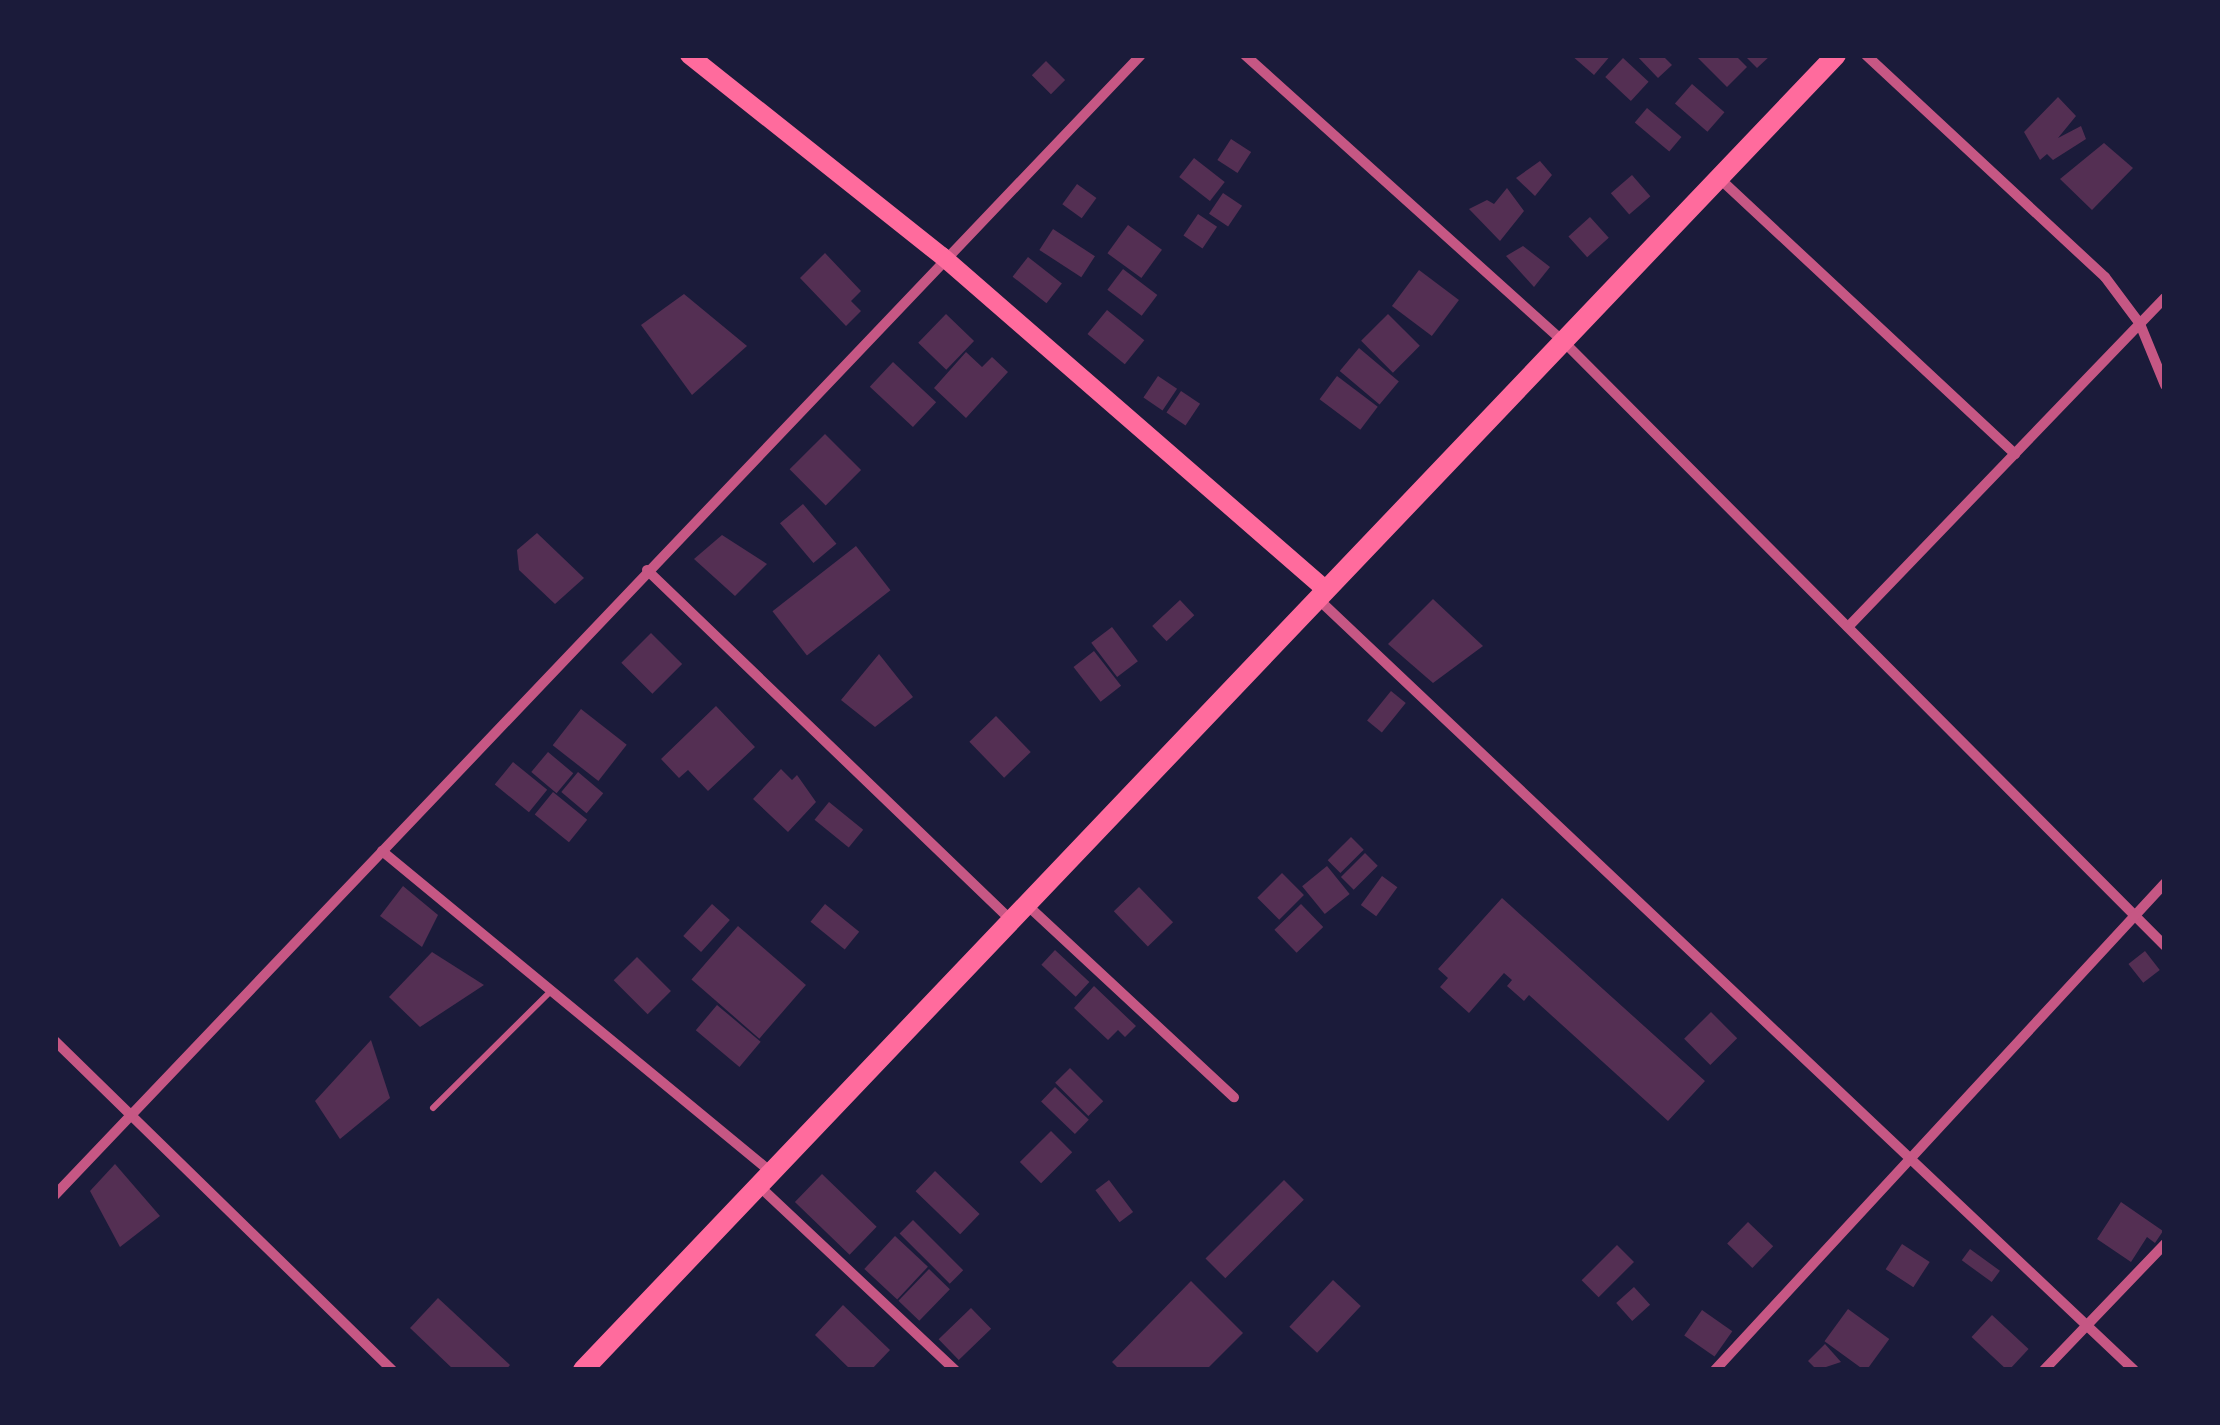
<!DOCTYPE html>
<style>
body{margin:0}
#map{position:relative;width:2220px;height:1425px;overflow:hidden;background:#1b1b3a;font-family:"Asap Condensed",sans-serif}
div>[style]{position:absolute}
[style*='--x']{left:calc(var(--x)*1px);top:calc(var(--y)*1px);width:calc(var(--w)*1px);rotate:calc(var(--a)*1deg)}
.building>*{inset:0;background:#542f53;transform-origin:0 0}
.service>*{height:6px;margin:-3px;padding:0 3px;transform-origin:3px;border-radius:3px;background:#c65784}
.minor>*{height:10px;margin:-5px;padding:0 5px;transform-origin:5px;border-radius:5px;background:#c65784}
.secondary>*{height:18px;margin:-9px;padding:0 9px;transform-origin:9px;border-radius:9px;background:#ff6b9d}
.trunk>*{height:20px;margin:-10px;padding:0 10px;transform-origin:10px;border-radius:10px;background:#ff6b9d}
span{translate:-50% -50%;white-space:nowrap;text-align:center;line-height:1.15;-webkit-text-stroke:8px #1b1b3a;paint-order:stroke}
.frame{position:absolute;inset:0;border:58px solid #1b1b3a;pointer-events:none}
</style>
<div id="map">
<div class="building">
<i style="clip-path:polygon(1571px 55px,1611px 55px,1594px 75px)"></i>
<i style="clip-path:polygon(1636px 55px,1662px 55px,1672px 65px,1658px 78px)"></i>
<i style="clip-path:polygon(1695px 55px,1735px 55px,1747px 67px,1727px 87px)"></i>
<i style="clip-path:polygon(1744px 55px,1771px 55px,1757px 68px)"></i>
<i style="left:1623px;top:58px;width:35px;height:26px;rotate:43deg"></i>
<i style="left:1046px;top:61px;width:27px;height:20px;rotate:45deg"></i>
<i style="left:1692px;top:84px;width:43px;height:26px;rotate:41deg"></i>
<i style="clip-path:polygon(2058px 97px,2076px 116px,2058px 138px,2081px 126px,2086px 139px,2053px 160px,2047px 154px,2040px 160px,2024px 132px)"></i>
<i style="left:1647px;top:108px;width:45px;height:19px;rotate:40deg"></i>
<i style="left:1231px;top:139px;width:24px;height:25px;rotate:33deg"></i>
<i style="clip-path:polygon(2104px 143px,2133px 168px,2092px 210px,2060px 179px)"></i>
<i style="left:1194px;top:158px;width:39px;height:24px;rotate:38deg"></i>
<i style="clip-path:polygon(1540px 161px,1552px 175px,1535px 196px,1516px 178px)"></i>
<i style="left:1632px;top:175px;width:28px;height:28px;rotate:49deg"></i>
<i style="left:1077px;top:184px;width:24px;height:25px;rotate:36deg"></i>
<i style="clip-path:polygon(1507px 188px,1524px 211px,1500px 241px,1469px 209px,1487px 200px,1494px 204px)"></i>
<i style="left:1223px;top:193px;width:23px;height:25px;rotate:34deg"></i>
<i style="left:1198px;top:214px;width:23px;height:26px;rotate:34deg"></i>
<i style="left:1590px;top:217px;width:28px;height:29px;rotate:48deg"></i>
<i style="left:1128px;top:225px;width:42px;height:35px;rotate:36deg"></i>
<i style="left:1053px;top:229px;width:50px;height:25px;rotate:33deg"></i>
<i style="clip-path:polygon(1523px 246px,1550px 267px,1534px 287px,1506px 256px)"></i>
<i style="clip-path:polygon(825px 253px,861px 291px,851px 301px,861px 311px,846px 326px,800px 278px)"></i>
<i style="left:1028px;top:257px;width:43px;height:25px;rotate:38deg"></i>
<i style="left:1123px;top:269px;width:43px;height:26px;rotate:37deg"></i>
<i style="left:1419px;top:270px;width:50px;height:45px;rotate:37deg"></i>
<i style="clip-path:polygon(684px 294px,747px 346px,692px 395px,641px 325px)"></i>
<i style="left:1107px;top:310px;width:48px;height:31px;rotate:39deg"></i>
<i style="left:946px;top:314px;width:39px;height:40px;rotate:44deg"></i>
<i style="left:1388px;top:314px;width:45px;height:38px;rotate:45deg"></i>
<i style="left:1359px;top:348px;width:52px;height:30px;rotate:40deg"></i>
<i style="clip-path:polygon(966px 352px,982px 367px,992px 357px,1008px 372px,966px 418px,934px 388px)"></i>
<i style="left:893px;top:362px;width:59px;height:34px;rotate:43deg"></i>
<i style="left:1158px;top:376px;width:23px;height:26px;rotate:34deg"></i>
<i style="left:1337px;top:376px;width:51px;height:29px;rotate:37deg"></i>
<i style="left:1181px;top:391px;width:23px;height:26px;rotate:34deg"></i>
<i style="left:825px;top:434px;width:51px;height:50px;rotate:45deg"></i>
<i style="left:803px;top:504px;width:52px;height:30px;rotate:50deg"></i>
<i style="clip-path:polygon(537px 533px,584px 578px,555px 604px,519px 570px,517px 550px)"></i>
<i style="clip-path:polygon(722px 535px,767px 564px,735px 596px,694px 559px)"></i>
<i style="left:856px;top:546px;width:56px;height:106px;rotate:52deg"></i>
<i style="clip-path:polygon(1433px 599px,1483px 646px,1433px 683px,1388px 644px)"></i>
<i style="left:1180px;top:600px;width:21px;height:38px;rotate:47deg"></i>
<i style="left:1112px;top:627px;width:43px;height:26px;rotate:53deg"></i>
<i style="left:651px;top:633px;width:44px;height:42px;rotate:45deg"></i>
<i style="left:1094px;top:651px;width:44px;height:26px;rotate:52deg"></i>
<i style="clip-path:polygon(879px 654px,913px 697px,875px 727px,841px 700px)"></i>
<i style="left:1391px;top:691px;width:19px;height:38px;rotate:39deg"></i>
<i style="clip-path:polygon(716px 706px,755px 747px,708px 791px,688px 770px,679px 778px,661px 759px)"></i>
<i style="left:581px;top:709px;width:58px;height:46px;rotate:38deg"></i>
<i style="left:996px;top:716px;width:50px;height:37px;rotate:46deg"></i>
<i style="left:548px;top:752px;width:33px;height:26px;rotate:40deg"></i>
<i style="left:513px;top:762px;width:44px;height:29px;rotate:39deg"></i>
<i style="clip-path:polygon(781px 769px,792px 780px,797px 775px,816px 802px,788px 832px,753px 799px)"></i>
<i style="left:578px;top:772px;width:33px;height:26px;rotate:40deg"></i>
<i style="left:553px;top:792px;width:44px;height:29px;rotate:39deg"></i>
<i style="left:829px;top:802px;width:44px;height:23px;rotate:39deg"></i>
<i style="left:1351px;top:837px;width:18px;height:33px;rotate:45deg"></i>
<i style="left:1365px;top:853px;width:18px;height:34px;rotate:45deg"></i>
<i style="left:1327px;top:866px;width:36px;height:32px;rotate:51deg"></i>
<i style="left:1282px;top:873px;width:31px;height:35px;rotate:45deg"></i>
<i style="left:1382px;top:876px;width:19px;height:36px;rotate:36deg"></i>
<i style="clip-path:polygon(403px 886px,438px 915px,422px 947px,380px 916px)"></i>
<i style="left:1139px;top:887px;width:49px;height:35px;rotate:46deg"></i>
<i style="clip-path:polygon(1502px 898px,1705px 1081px,1668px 1121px,1529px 995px,1524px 1001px,1507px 986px,1512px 980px,1504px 973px,1469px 1013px,1440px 987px,1448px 978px,1438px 969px)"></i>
<i style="left:712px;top:904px;width:24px;height:43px;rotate:42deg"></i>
<i style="left:825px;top:904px;width:44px;height:23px;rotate:39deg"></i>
<i style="left:1301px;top:904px;width:32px;height:37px;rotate:46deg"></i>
<i style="left:738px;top:926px;width:90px;height:71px;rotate:41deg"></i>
<i style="left:1055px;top:950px;width:47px;height:20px;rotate:43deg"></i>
<i style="left:2145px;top:951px;width:24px;height:21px;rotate:52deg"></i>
<i style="clip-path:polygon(432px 952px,484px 985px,420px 1027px,389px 997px)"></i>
<i style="left:637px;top:957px;width:48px;height:33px;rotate:45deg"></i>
<i style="clip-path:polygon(1094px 986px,1136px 1026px,1125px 1037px,1118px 1030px,1108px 1040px,1074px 1008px)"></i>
<i style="left:717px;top:1005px;width:57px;height:33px;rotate:40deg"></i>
<i style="left:1711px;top:1012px;width:37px;height:38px;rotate:45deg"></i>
<i style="clip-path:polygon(371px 1040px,390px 1098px,340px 1139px,315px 1101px)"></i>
<i style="left:1070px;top:1068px;width:47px;height:21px;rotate:45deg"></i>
<i style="left:1055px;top:1087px;width:47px;height:20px;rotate:44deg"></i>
<i style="left:1051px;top:1131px;width:30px;height:44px;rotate:45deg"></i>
<i style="clip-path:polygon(115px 1164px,160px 1216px,120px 1247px,90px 1191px)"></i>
<i style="left:935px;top:1171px;width:62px;height:28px;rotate:44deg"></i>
<i style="left:822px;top:1174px;width:76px;height:39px;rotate:44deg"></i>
<i style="left:1109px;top:1180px;width:40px;height:17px;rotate:53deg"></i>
<i style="left:1284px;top:1180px;width:28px;height:111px;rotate:45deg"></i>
<i style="clip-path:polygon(2121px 1202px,2163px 1231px,2155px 1243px,2147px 1237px,2131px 1262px,2097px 1239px)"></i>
<i style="left:913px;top:1220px;width:71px;height:19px;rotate:45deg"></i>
<i style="left:1748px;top:1222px;width:35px;height:30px;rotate:44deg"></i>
<i style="left:895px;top:1236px;width:45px;height:45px;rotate:43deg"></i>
<i style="left:1902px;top:1244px;width:33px;height:30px;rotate:33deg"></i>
<i style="left:1617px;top:1245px;width:24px;height:50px;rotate:45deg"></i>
<i style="left:1970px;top:1249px;width:37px;height:14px;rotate:36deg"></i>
<i style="left:929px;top:1269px;width:29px;height:44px;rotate:44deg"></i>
<i style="left:1333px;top:1280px;width:38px;height:64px;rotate:43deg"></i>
<i style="clip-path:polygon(1191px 1281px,1243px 1333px,1206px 1370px,1120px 1370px,1112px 1362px)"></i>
<i style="left:1634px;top:1287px;width:24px;height:24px;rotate:48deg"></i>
<i style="clip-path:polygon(438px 1298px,510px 1365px,506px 1370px,454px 1370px,410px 1328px)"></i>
<i style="clip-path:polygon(843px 1305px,890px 1350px,871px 1370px,851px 1370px,815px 1335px)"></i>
<i style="left:971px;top:1308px;width:29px;height:45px;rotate:46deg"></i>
<i style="left:1848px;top:1309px;width:51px;height:40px;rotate:36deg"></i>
<i style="left:1702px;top:1310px;width:37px;height:31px;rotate:35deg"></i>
<i style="left:1992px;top:1315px;width:50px;height:30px;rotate:43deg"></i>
<i style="clip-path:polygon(1825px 1344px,1841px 1362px,1817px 1370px,1808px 1361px)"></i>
</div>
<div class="service">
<i style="--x:433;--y:1108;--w:166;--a:-44.8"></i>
</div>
<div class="minor">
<i style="--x:1245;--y:55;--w:426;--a:42"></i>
<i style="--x:1562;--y:340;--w:855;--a:45.14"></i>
<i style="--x:1866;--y:55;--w:326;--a:42.9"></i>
<i style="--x:2105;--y:277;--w:59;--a:53.3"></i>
<i style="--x:2140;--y:324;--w:66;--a:67.7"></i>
<i style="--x:1719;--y:178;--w:405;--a:43"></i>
<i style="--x:647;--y:570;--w:505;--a:43.88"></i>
<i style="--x:1317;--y:598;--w:1124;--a:43.38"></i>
<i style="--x:1848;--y:627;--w:457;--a:-46.1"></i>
<i style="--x:382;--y:851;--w:504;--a:39.53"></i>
<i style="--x:1026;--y:904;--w:284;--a:42.9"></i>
<i style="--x:55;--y:1041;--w:471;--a:44.3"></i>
<i style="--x:759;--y:1186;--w:269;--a:43.2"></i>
<i style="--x:55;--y:1195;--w:1574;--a:-46.39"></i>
<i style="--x:1715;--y:1370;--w:663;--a:-47.26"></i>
<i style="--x:2044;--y:1370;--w:175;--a:-46.2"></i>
</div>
<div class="secondary">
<i style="--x:689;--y:55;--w:323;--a:38.5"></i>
<i style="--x:942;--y:256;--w:508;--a:41.01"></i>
</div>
<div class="trunk">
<i style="--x:583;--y:1370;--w:1816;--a:-46.38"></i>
</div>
<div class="frame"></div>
</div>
